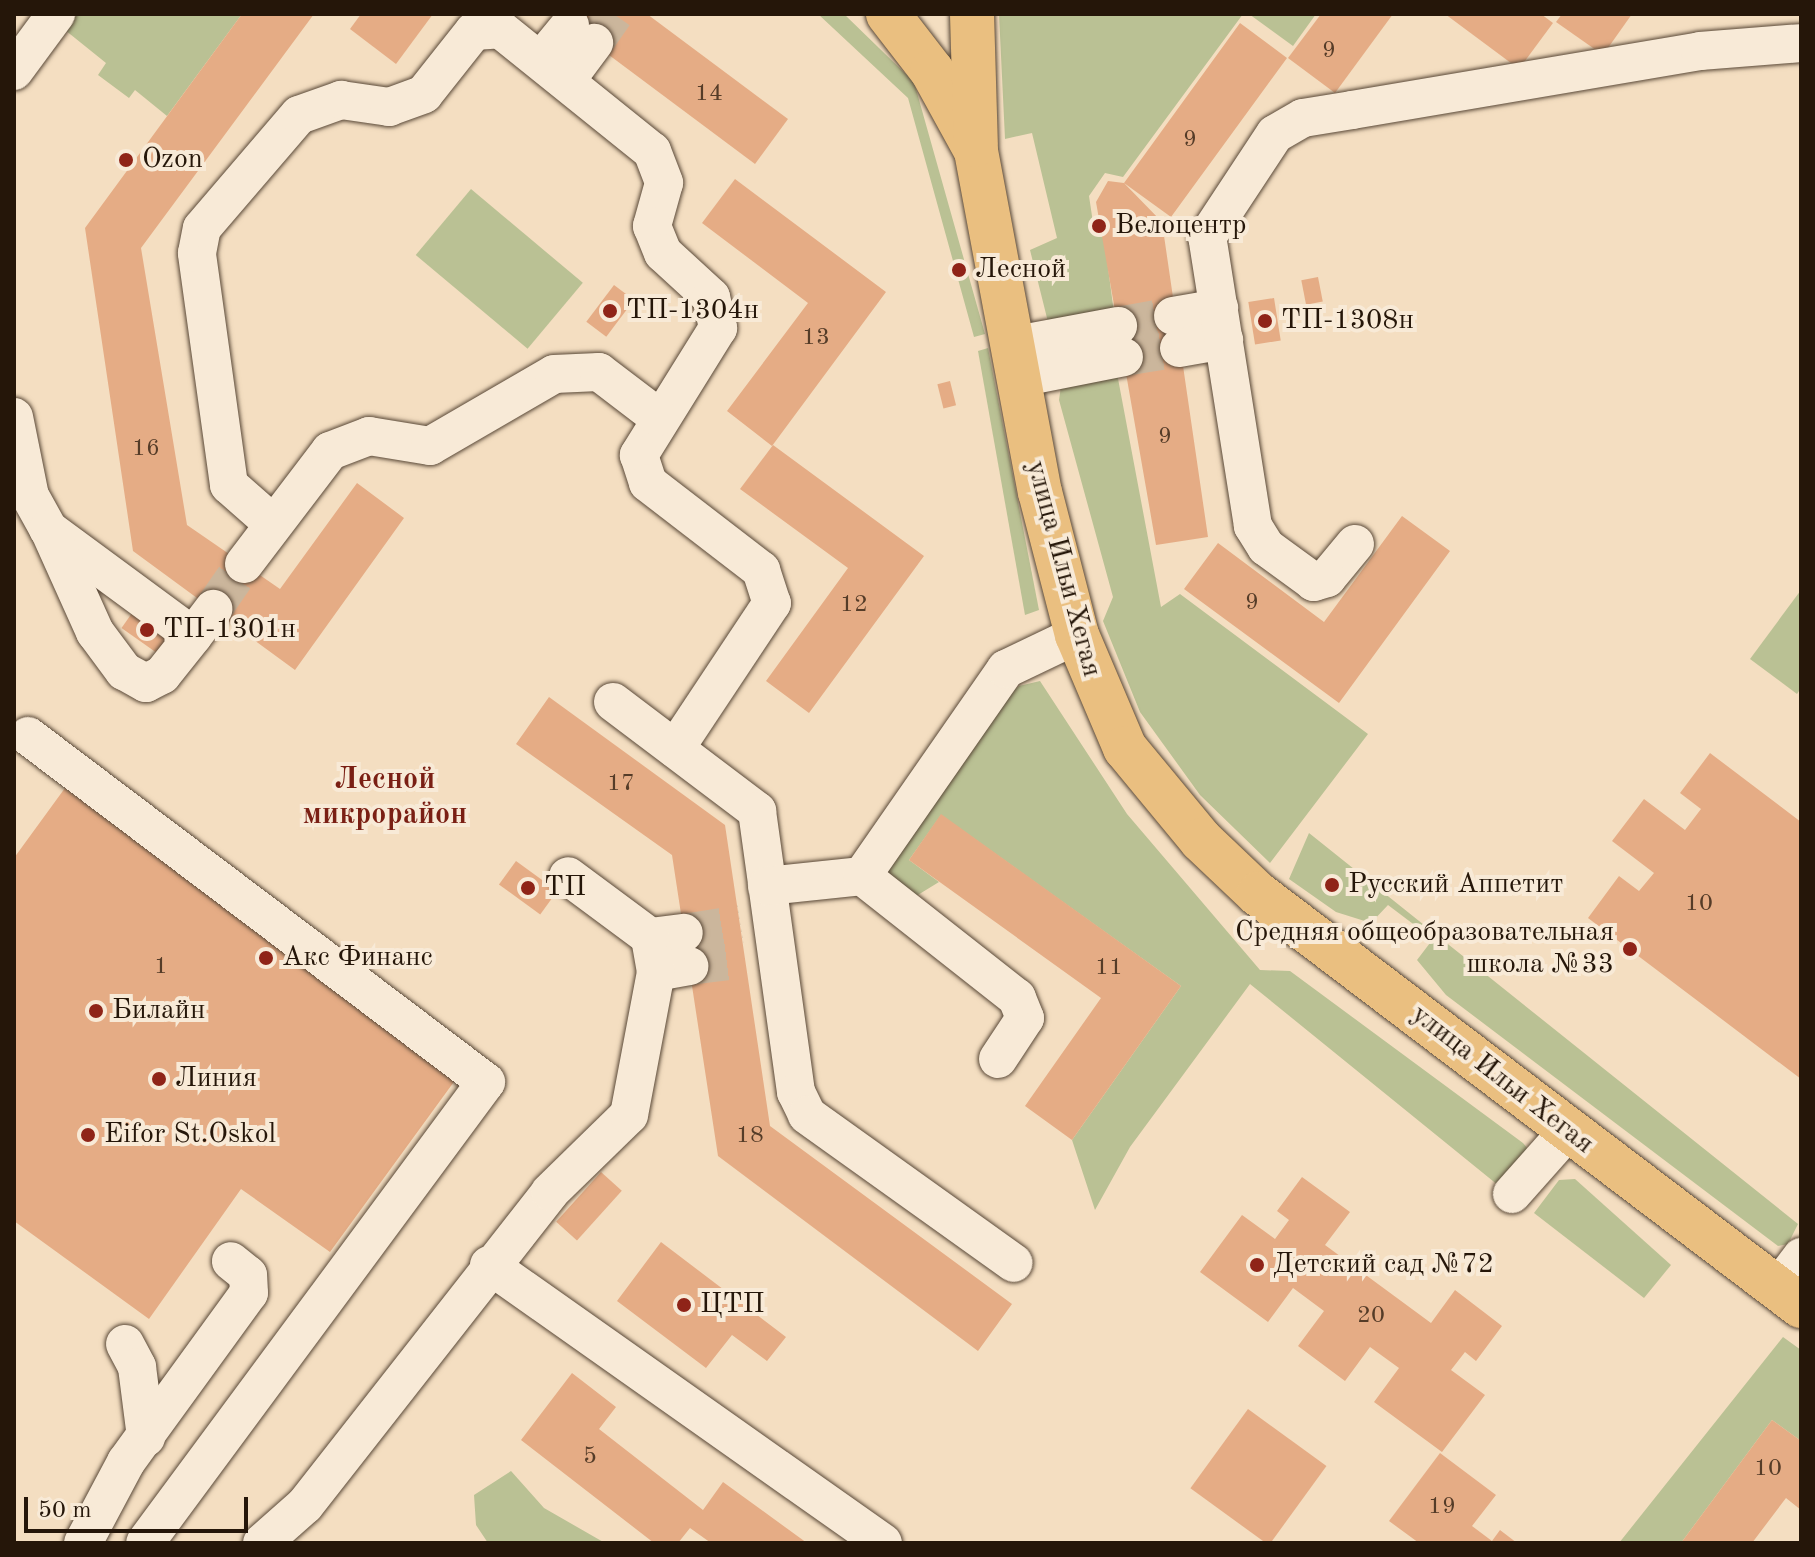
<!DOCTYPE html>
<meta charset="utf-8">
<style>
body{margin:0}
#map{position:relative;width:1815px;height:1557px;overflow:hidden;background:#f4dec1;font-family:"Old Standard TT",serif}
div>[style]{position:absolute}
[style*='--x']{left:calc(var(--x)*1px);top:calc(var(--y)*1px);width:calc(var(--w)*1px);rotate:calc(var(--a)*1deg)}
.green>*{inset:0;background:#bac194;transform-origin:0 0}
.building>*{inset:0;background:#e5ac85;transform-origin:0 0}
.minor-tunnel>*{height:38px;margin-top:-19px;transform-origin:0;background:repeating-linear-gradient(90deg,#cbb69c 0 38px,transparent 0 57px)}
.roads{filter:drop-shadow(0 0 2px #594837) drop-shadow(0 0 2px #594837)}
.minor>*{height:38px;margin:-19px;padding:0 19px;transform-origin:19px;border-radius:19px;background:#f8ead7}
.major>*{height:44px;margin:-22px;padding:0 22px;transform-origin:22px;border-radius:22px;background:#eabf80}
.dots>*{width:22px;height:22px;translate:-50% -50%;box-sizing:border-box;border:4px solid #f8ead7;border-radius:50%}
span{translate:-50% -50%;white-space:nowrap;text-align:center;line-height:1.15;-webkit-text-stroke:8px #f8ead7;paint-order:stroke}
.number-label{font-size:24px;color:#553c28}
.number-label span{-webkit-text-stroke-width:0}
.poi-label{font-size:28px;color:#251609}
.left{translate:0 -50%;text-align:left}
.right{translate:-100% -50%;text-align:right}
.street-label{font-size:28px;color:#251609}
.neighbourhood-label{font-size:30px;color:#7a1f14;font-weight:700}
.frame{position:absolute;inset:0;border:16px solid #251609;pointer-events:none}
.scale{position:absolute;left:24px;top:1497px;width:224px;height:36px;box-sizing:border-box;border:4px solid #251609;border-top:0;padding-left:10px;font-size:24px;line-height:28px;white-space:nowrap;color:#251609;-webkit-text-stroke:6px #f8ead7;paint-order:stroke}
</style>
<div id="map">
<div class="green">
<i style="clip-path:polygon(77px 14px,242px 14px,167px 116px,135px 90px,129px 98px,98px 75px,106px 63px,65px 30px)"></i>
<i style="clip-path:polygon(818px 14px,844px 14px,914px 82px,985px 334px,974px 337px,908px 98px)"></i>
<i style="clip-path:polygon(999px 14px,1243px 14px,1123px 177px,1105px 173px,1089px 196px,1095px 236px,1104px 237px,1114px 313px,1048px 322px,1030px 250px,1057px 238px,1032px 133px,1005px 139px)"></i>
<i style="clip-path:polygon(1249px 14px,1316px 14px,1293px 46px)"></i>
<i style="left:471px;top:189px;width:146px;height:86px;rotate:40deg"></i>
<i style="clip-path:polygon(988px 348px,1039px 610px,1025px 615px,978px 351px)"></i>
<i style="clip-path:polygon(1116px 368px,1161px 607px,1180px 594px,1368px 734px,1270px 863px,1200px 795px,1140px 712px,1103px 621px,1113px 597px,1059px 400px,1061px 386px)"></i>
<i style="clip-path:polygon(1801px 590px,1801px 688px,1797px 694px,1750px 659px)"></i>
<i style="clip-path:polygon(1040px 681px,1127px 814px,1260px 970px,1290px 971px,1523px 1143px,1528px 1149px,1504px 1190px,1250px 984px,1130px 1147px,1095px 1210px,1072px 1140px,1181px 986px,941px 815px,909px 860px,939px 882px,908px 901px,885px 872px,998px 703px,1019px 686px)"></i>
<i style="clip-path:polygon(1309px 833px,1798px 1224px,1788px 1244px,1778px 1246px,1446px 995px,1417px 960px,1433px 939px,1388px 905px,1371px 923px,1336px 912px,1289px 879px)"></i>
<i style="clip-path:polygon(1575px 1179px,1671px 1265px,1644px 1298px,1534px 1213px,1559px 1180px)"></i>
<i style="clip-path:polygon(1783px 1337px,1801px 1350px,1801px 1441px,1772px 1420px,1681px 1543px,1619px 1543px)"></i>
<i style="clip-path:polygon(511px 1471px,544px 1508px,605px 1543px,488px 1543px,476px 1525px,474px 1495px)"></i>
</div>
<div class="building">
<i style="clip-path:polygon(242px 14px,314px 14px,141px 248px,187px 525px,280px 589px,357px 483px,404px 518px,295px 670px,133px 551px,85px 228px)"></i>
<i style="clip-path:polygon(361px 14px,433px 14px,396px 64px,350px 29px)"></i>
<i style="clip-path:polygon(554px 14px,647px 14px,788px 119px,755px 164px)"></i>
<i style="clip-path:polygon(1321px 14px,1393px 14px,1335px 93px,1288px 58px)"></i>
<i style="clip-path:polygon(1445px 14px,1541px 14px,1553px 23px,1519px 69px)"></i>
<i style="clip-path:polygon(1562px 14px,1632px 14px,1603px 55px,1556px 22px)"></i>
<i style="clip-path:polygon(1240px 23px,1287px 58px,1171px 217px,1124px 183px,1162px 222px,1208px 537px,1156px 545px,1096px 202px,1108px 181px,1124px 183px)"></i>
<i style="clip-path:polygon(735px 179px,886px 292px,772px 446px,727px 411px,808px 303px,702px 223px)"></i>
<i style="left:1318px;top:277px;width:25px;height:17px;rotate:79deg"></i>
<i style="left:614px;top:285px;width:25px;height:46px;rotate:37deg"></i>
<i style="left:1274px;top:298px;width:43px;height:26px;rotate:81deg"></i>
<i style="left:950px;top:381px;width:25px;height:13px;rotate:76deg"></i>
<i style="clip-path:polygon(773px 445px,924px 556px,809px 713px,766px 681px,848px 568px,740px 489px)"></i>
<i style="clip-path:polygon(1402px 516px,1450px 551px,1339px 703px,1184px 589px,1218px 543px,1324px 622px)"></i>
<i style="left:137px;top:606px;width:45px;height:27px;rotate:35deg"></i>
<i style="clip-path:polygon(549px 697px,725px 825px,770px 1126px,1012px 1304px,978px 1351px,718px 1156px,672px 855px,516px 744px)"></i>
<i style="clip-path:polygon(1710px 753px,1801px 822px,1801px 1079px,1588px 918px,1619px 876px,1639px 891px,1654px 873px,1612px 841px,1644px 799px,1685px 830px,1701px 809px,1680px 793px)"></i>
<i style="clip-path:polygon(65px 788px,456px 1079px,330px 1252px,241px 1189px,149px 1319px,14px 1221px,14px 858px)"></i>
<i style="clip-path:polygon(941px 814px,1181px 986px,1072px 1140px,1025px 1106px,1101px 998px,909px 860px)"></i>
<i style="left:516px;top:861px;width:51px;height:29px;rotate:36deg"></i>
<i style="left:601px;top:1172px;width:28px;height:67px;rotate:42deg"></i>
<i style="clip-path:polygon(1302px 1177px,1350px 1212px,1325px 1245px,1431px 1323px,1455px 1290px,1502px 1326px,1476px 1361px,1465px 1352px,1451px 1370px,1485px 1395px,1442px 1452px,1374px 1402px,1399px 1368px,1370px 1347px,1345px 1381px,1298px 1346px,1324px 1311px,1293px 1288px,1268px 1322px,1200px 1272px,1242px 1215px,1275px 1239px,1289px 1220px,1277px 1211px)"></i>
<i style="clip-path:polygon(661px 1242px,786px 1337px,767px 1361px,732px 1335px,706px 1368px,617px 1301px)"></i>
<i style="clip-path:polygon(572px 1373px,616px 1407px,599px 1429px,703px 1510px,723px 1482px,807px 1543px,711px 1543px,690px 1528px,678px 1543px,654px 1543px,521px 1440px)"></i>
<i style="left:1248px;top:1409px;width:97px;height:98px;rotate:36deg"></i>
<i style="clip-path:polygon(1772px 1420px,1801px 1441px,1801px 1510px,1786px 1498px,1752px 1543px,1681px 1543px)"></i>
<i style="clip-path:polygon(1440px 1453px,1496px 1495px,1472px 1526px,1492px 1541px,1500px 1530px,1517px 1543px,1419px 1543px,1389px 1521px)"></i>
</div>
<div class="minor-tunnel">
<i style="--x:594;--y:43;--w:35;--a:-55"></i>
<i style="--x:1118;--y:326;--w:56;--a:-10.3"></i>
<i style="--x:1124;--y:357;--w:56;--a:-9.3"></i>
<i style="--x:213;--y:609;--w:55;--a:-55.4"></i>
<i style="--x:684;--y:933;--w:57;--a:-9.1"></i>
<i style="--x:689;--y:966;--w:56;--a:-7.1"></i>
</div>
<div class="roads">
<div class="minor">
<i style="--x:542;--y:59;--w:44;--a:-50.5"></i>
<i style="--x:14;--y:71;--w:71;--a:-53.6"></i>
<i style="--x:568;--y:78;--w:44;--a:-53.4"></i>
<i style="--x:1173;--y:316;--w:47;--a:-9.9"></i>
<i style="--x:1011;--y:346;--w:109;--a:-10.6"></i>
<i style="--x:1179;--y:348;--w:46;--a:-10.1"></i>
<i style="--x:1018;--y:378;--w:108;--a:-11.2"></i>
<i style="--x:14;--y:417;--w:81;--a:78.6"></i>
<i style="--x:30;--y:496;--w:38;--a:61"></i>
<i style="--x:48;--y:529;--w:180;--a:36.4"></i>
<i style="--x:193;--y:636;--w:34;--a:-53"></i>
<i style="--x:271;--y:522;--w:56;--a:-138.6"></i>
<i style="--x:229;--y:485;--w:234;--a:-97.9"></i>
<i style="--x:197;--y:253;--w:25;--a:-79"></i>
<i style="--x:202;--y:228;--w:149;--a:-49.4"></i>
<i style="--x:299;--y:115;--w:45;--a:-19.7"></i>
<i style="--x:341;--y:100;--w:49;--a:8.3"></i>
<i style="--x:389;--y:107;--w:37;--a:-20"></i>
<i style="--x:424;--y:94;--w:80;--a:-51.6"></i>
<i style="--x:474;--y:31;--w:26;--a:-4"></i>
<i style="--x:500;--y:29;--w:195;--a:38.8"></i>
<i style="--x:652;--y:151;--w:34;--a:69"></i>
<i style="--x:664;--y:183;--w:45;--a:105.6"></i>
<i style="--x:652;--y:226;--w:29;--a:68"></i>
<i style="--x:663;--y:253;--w:65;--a:42.5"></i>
<i style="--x:711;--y:297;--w:32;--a:77"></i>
<i style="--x:718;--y:328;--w:150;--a:121.9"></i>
<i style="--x:639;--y:455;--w:29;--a:72"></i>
<i style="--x:648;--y:483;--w:143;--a:37.6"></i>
<i style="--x:761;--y:570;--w:35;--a:72"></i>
<i style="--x:772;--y:603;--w:175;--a:123.6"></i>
<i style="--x:50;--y:532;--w:110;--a:65.8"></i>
<i style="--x:95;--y:632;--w:49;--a:53.4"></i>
<i style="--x:124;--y:671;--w:25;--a:29"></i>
<i style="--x:146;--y:683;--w:18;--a:-27"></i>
<i style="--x:162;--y:675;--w:50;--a:-51.5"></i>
<i style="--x:1355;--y:544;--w:44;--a:129.5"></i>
<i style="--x:1327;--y:578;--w:14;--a:163"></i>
<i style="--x:1314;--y:582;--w:59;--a:-143.9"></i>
<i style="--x:1266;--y:547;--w:25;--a:-122"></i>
<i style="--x:1253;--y:526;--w:293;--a:-99"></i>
<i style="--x:1207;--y:237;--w:123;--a:-56.6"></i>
<i style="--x:1275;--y:134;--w:32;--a:-30"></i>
<i style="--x:1303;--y:118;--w:50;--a:-9.3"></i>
<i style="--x:1352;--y:110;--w:353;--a:-9.6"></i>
<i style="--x:1700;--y:51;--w:101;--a:-4.5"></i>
<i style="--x:244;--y:564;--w:142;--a:-52.7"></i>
<i style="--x:330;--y:451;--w:42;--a:-21"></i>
<i style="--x:369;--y:436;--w:62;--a:9.3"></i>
<i style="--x:430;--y:446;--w:143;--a:-30.1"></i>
<i style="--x:554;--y:374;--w:45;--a:-2.5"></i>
<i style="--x:599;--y:372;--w:74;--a:37.3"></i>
<i style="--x:613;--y:702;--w:181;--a:37.1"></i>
<i style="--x:757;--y:811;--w:284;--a:82.1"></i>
<i style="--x:796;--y:1092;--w:25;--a:64"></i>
<i style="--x:807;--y:1115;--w:254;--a:35.6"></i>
<i style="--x:28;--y:736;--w:574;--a:37.07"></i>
<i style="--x:486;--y:1082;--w:573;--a:126.49"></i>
<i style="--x:767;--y:886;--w:96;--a:-6"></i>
<i style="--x:650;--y:937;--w:34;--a:-7"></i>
<i style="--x:656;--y:972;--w:34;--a:-10"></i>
<i style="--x:998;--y:1059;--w:49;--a:-56.6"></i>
<i style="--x:1025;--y:1018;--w:22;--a:-112"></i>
<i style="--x:1017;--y:998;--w:197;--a:-141.8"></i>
<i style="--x:862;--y:876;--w:252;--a:-55.2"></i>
<i style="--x:1006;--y:669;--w:79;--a:-25.6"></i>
<i style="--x:1512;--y:1194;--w:83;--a:-48.4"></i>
<i style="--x:489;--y:1265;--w:482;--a:35.2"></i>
<i style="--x:1778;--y:1288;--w:39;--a:-53"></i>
<i style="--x:125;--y:1344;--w:26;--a:62"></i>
<i style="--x:137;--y:1367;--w:71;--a:82.7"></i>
<i style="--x:83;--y:1543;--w:92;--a:-62"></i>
<i style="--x:126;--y:1462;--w:209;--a:-54"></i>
<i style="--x:249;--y:1293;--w:18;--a:-93"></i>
<i style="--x:248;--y:1275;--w:22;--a:-141"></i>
<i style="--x:262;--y:1543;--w:57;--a:-41.5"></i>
<i style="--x:305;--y:1505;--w:397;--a:-51.9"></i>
<i style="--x:550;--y:1192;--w:110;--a:-44.3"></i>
<i style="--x:629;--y:1115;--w:146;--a:-79.3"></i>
<i style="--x:656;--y:972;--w:36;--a:-100"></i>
<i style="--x:650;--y:937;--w:102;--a:-143.4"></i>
</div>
<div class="major">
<i style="--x:888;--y:14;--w:72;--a:52.3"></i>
<i style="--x:932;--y:71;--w:91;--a:61.2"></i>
<i style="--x:976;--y:151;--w:347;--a:79.4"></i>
<i style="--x:1040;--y:492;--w:148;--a:75.5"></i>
<i style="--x:1077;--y:635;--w:123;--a:67"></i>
<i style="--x:1125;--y:748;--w:119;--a:50.4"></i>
<i style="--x:1201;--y:840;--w:79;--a:43.5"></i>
<i style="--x:1258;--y:894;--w:682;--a:37.19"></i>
<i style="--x:972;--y:14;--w:131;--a:88.3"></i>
</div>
</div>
<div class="dots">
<i style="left:126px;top:160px;background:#8f2418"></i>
<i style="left:1099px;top:226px;background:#8f2418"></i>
<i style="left:959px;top:270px;background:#8f2418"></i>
<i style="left:610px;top:311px;background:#8f2418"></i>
<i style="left:1265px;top:321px;background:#8f2418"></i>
<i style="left:147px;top:630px;background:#8f2418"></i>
<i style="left:1332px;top:885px;background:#8f2418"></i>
<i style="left:528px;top:888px;background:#8f2418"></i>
<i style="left:1630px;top:949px;background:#8f2418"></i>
<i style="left:266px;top:958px;background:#8f2418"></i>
<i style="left:96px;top:1011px;background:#8f2418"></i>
<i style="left:159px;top:1079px;background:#8f2418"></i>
<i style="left:88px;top:1135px;background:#8f2418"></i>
<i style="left:1257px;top:1265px;background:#8f2418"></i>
<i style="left:684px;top:1305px;background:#8f2418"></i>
</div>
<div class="number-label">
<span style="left:1329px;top:52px">9</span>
<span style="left:709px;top:95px">14</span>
<span style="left:1190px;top:141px">9</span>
<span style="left:816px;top:339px">13</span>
<span style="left:1165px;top:438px">9</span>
<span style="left:146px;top:450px">16</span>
<span style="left:1252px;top:604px">9</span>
<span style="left:854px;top:606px">12</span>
<span style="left:621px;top:785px">17</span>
<span style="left:1699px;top:905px">10</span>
<span style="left:161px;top:968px">1</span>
<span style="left:1109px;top:969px">11</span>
<span style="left:750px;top:1137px">18</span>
<span style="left:1371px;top:1317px">20</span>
<span style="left:590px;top:1458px">5</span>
<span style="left:1768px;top:1470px">10</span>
<span style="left:1442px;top:1508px">19</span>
</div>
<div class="poi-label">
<span class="left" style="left:142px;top:160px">Ozon</span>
<span class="left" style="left:1115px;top:226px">Велоцентр</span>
<span class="left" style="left:975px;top:270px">Лесной</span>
<span class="left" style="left:626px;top:311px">ТП-1304н</span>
<span class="left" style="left:1281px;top:321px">ТП-1308н</span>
<span class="left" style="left:163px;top:630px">ТП-1301н</span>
<span class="left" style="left:1348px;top:885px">Русский Аппетит</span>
<span class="left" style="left:544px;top:888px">ТП</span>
<span class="right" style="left:1614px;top:949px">Средняя общеобразовательная<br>школа №33</span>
<span class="left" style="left:282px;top:958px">Акс Финанс</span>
<span class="left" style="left:112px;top:1011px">Билайн</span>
<span class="left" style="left:175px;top:1079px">Линия</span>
<span class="left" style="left:104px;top:1135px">Eifor St.Oskol</span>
<span class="left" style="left:1273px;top:1265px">Детский сад №72</span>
<span class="left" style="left:700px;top:1305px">ЦТП</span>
</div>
<div class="street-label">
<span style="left:1063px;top:569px;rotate:75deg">улица Ильи Хегая</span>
<span style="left:1502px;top:1080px;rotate:38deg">улица Ильи Хегая</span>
</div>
<div class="neighbourhood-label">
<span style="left:385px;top:797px">Лесной<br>микрорайон</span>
</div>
<div class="frame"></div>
<div class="scale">50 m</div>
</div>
